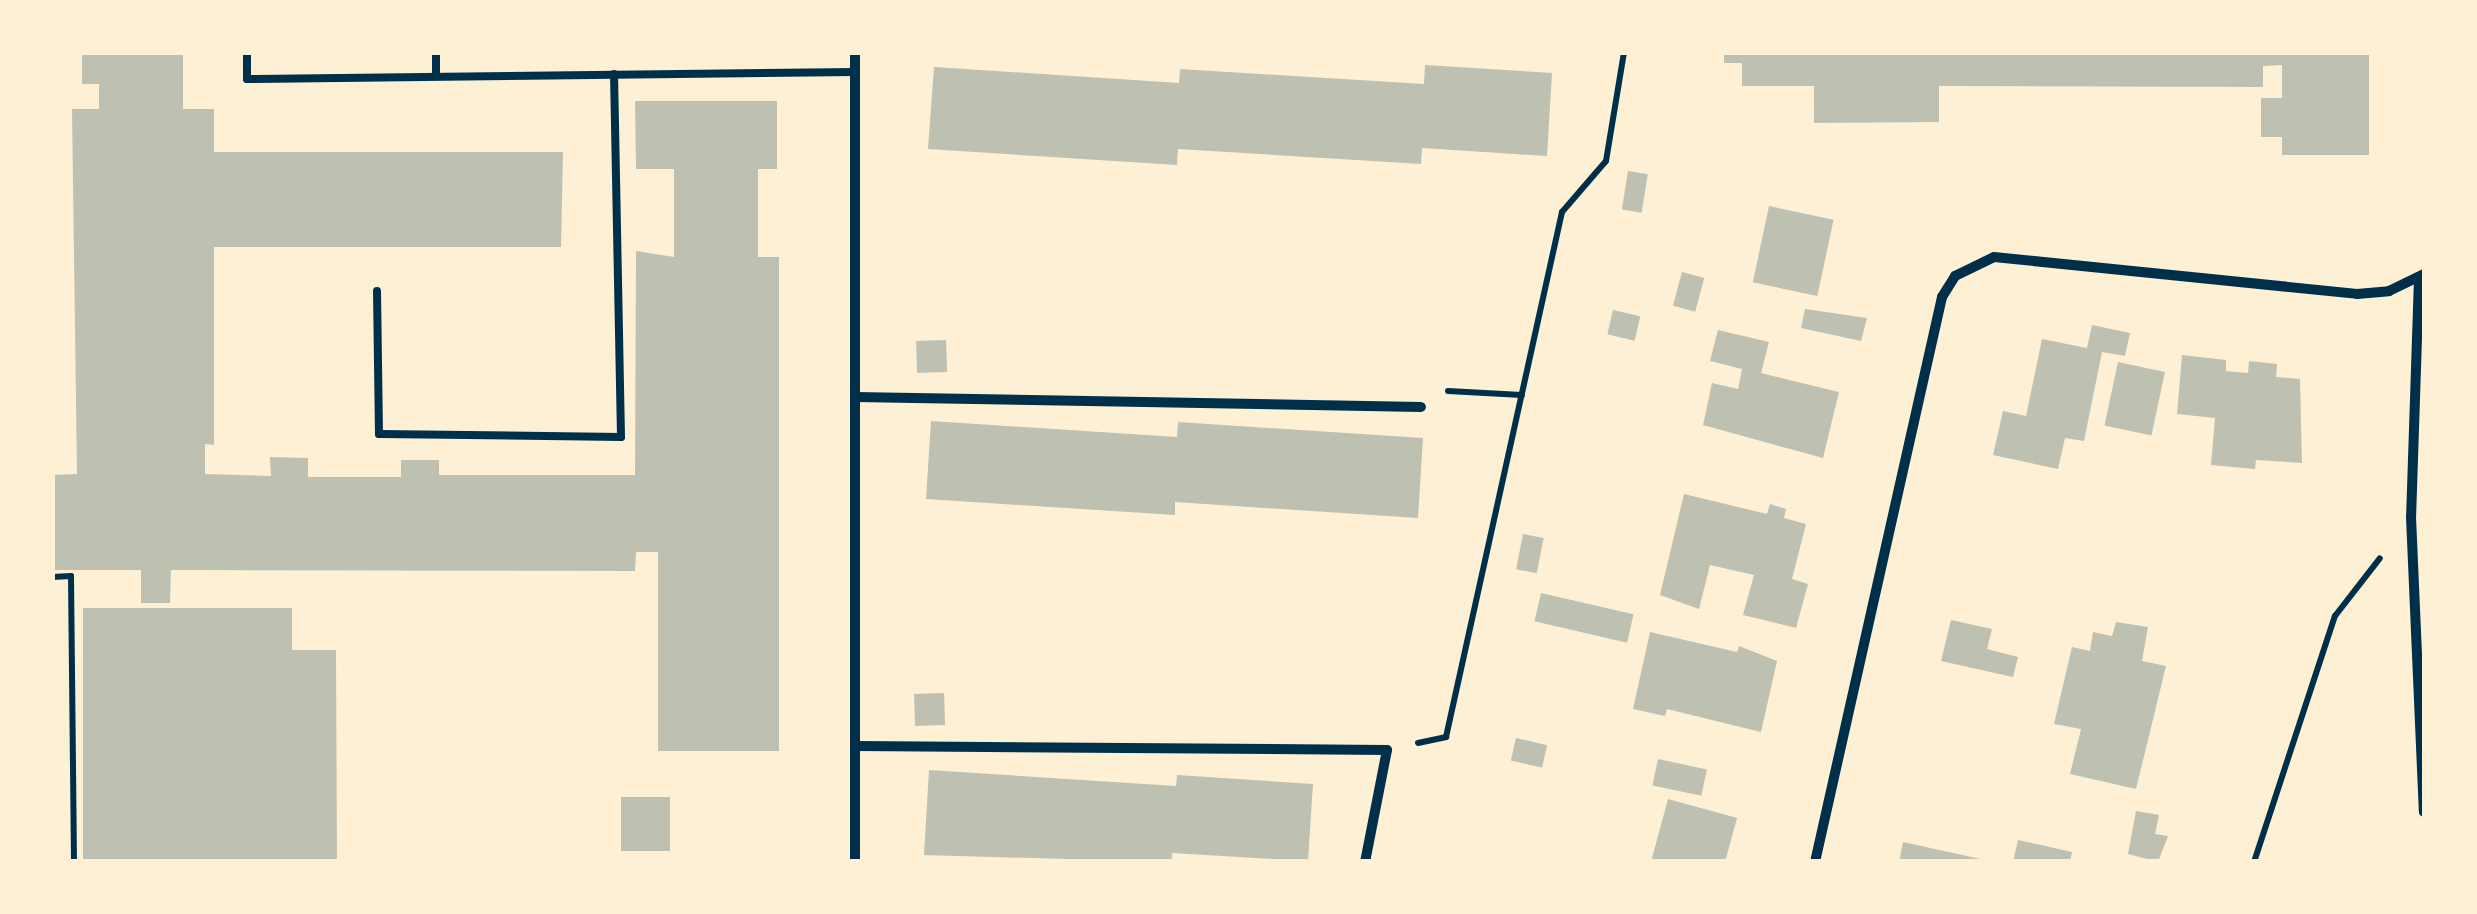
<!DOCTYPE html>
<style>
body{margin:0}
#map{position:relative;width:2477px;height:914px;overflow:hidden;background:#fdf0d5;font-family:Cabin,sans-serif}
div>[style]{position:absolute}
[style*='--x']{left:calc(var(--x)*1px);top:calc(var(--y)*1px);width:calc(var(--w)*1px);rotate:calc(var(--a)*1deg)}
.building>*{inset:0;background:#bec0b2;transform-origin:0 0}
.path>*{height:6px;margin:-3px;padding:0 3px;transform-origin:3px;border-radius:3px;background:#003049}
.service>*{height:8px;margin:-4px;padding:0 4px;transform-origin:4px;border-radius:4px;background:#003049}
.minor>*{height:10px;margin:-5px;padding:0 5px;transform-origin:5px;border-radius:5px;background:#003049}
span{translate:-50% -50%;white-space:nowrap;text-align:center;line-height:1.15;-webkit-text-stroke:10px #fdf0d5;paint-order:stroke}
.frame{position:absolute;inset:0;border:55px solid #fdf0d5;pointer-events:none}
</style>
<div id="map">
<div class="building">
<i style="clip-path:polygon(82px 52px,183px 52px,183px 109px,214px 109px,214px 152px,563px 152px,561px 247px,214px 247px,214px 445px,205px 444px,205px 474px,271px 476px,270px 457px,308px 458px,308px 477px,401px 477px,401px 460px,439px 460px,439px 475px,635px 475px,636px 251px,674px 257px,674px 169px,636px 169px,635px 101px,777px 101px,777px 169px,758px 169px,758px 257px,779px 257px,779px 751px,658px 751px,658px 552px,636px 552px,635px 571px,171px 570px,170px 603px,141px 603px,141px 570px,52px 570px,52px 475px,77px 474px,72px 109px,99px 109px,99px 84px,82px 84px)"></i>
<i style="clip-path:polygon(1724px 52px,2369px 52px,2369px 155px,2282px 155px,2282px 137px,2261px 137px,2261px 98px,2282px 98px,2282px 65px,2263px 66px,2263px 87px,1939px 86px,1939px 122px,1814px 123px,1814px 86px,1742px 86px,1742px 63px,1724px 63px)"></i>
<i style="clip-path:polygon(1425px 65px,1552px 73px,1547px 156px,1422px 148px,1421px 164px,1178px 149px,1177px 165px,928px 149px,934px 67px,1179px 83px,1180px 69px,1424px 84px)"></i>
<i style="left:1628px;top:171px;width:20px;height:39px;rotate:9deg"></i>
<i style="left:1769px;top:206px;width:66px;height:78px;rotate:12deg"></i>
<i style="left:1682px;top:272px;width:23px;height:35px;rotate:15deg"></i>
<i style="clip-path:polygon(1805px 309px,1867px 318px,1861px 341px,1801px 328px)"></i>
<i style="left:1613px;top:310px;width:28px;height:25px;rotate:13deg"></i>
<i style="clip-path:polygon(2092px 325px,2130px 333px,2125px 356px,2102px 352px,2084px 441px,2065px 438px,2058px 469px,1993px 455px,2003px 411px,2026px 416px,2042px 339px,2087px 348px)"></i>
<i style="clip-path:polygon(1718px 330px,1769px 342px,1761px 373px,1839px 392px,1823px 458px,1703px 425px,1712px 383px,1738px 389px,1742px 369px,1710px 361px)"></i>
<i style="left:946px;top:340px;width:32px;height:30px;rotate:88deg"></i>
<i style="clip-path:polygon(2182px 355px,2226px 360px,2226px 371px,2248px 373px,2249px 361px,2277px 364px,2276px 377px,2300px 379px,2302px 463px,2256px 460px,2255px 469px,2211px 465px,2215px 418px,2177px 414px)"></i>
<i style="left:2118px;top:362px;width:48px;height:65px;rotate:12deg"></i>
<i style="clip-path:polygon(931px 421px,1177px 437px,1178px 422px,1423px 438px,1418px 518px,1175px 502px,1175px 515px,926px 499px)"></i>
<i style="clip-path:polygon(1684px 494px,1767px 514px,1770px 504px,1786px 509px,1784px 518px,1806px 524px,1792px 579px,1808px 584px,1796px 628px,1743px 615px,1754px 575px,1710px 565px,1699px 609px,1660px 595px)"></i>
<i style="left:1523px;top:534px;width:21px;height:36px;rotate:11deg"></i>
<i style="left:1541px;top:593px;width:95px;height:29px;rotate:13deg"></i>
<i style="clip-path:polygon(83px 608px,292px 608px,292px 650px,336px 650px,337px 862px,83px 862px)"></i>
<i style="clip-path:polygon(1951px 620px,1992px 629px,1987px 649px,2018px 657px,2013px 677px,1941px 661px)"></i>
<i style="clip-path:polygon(2116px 622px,2148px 627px,2142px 661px,2166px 666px,2136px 789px,2070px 774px,2081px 729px,2054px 724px,2072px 647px,2090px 651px,2093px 632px,2112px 636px)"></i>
<i style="clip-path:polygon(1650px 632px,1737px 652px,1739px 646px,1777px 661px,1761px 732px,1667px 709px,1665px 716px,1633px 709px)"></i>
<i style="left:944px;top:693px;width:32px;height:30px;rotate:88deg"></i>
<i style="left:1516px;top:738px;width:32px;height:23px;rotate:13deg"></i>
<i style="left:1658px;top:759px;width:50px;height:27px;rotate:12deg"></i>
<i style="clip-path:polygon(929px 770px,1176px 786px,1177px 775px,1313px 784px,1308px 861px,1172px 853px,1172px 862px,924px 855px)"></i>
<i style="left:621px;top:797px;width:49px;height:54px"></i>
<i style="clip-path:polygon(1668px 799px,1737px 818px,1725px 862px,1651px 862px)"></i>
<i style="clip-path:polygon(2136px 811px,2159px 815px,2155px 834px,2168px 836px,2158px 862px,2128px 854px)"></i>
<i style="clip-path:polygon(2018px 840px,2072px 852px,2070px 862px,2013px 862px)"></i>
<i style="clip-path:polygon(1903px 842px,1985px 860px,1985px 862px,1899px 862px)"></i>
</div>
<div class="path">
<i style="--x:1448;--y:391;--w:74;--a:3.1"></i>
<i style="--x:52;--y:577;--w:19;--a:-3"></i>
<i style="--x:71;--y:576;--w:286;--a:89.4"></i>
<i style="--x:1418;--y:743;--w:29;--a:-12"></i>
<i style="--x:1446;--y:737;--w:538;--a:-77.54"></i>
<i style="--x:1562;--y:212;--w:67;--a:-49.2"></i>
<i style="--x:1606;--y:161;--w:110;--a:-80.6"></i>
<i style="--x:2254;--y:862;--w:259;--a:-71.8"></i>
<i style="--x:2335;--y:616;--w:73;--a:-52.2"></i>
</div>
<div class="service">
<i style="--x:247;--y:52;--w:27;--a:90"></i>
<i style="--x:247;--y:79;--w:608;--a:-0.66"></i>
<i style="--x:436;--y:52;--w:22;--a:90"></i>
<i style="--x:377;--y:291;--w:143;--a:89.2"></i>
<i style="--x:379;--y:434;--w:242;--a:0.7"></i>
<i style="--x:621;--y:437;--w:363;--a:-91.1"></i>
</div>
<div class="minor">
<i style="--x:855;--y:52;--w:810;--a:90"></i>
<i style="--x:2419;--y:278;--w:239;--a:91.9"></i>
<i style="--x:2411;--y:517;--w:295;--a:87.5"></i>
<i style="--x:855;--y:397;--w:566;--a:1.01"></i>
<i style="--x:856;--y:746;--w:531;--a:0.43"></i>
<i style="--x:1387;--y:750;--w:114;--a:101.1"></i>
<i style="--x:1815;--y:862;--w:579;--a:-77.33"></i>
<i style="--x:1942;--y:297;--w:25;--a:-58"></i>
<i style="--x:1955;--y:276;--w:43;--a:-26"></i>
<i style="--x:1994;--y:257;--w:365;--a:5.8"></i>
<i style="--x:2357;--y:294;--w:32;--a:-5"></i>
<i style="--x:2389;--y:291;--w:39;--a:-26"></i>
</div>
<div class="frame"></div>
</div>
